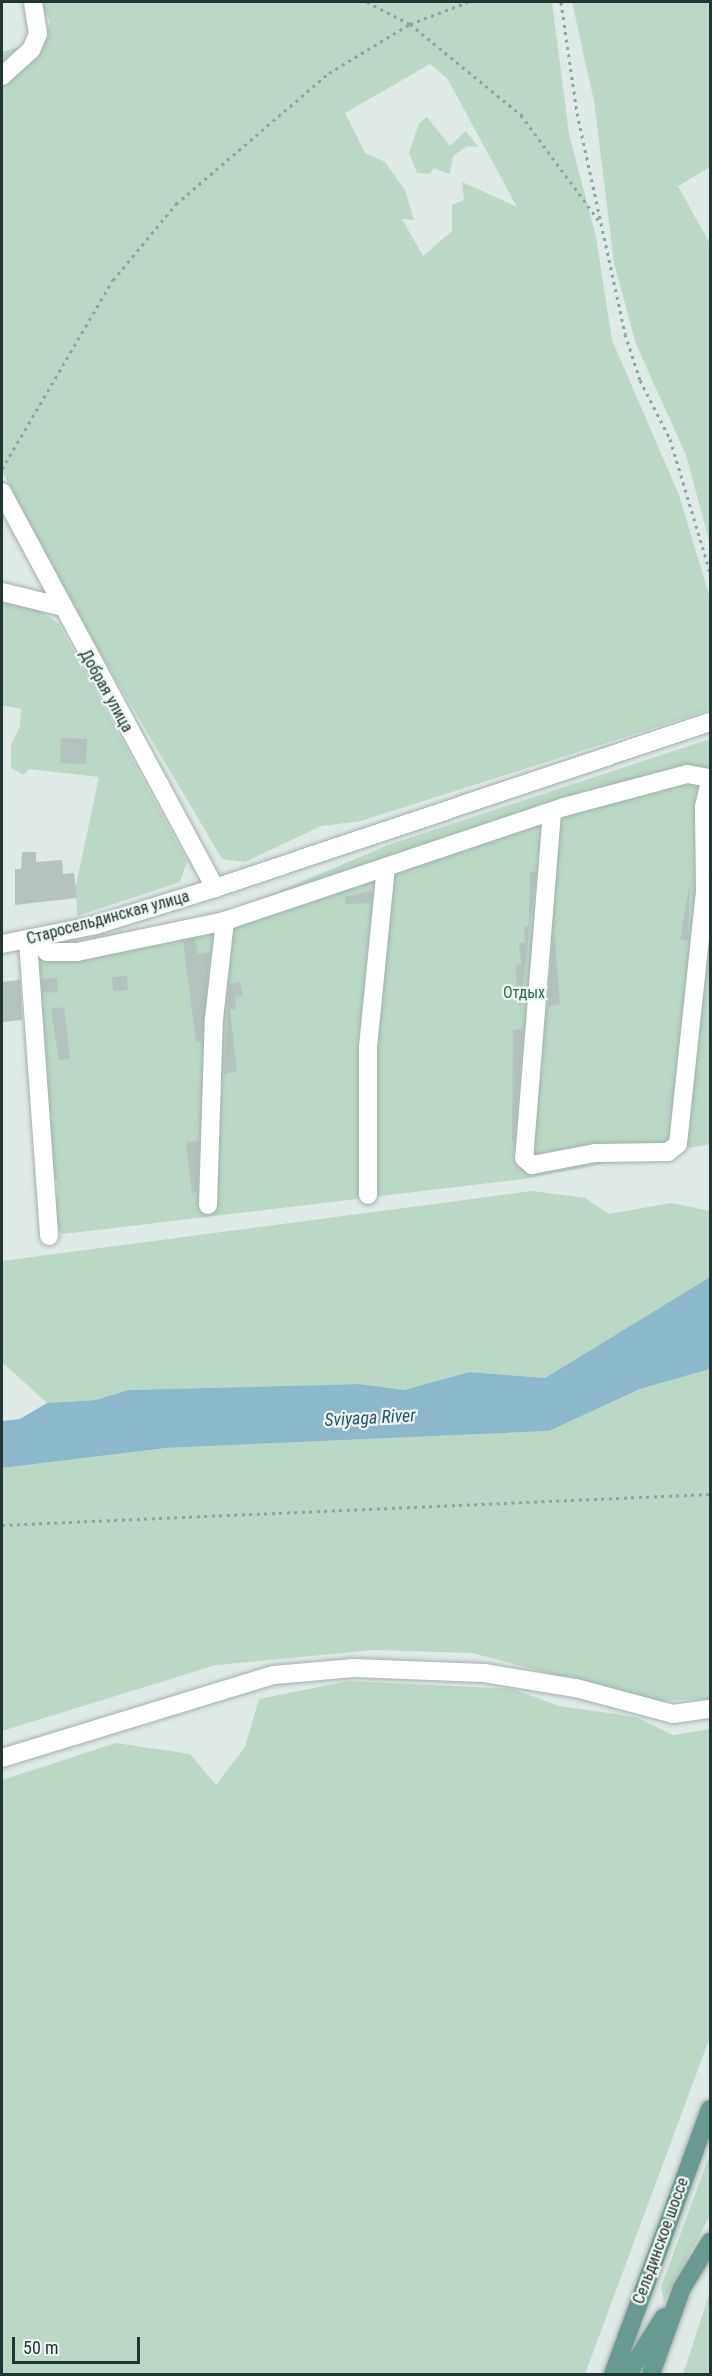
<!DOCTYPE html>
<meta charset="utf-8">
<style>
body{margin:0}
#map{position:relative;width:712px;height:2376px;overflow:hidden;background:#dfe9e6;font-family:"Roboto Condensed",sans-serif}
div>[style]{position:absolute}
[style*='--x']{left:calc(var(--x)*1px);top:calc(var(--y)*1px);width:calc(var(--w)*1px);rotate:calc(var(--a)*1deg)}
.green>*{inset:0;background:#bad8c5}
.water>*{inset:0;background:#8cb9c9}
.building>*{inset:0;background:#b5c3bf;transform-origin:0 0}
.path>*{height:3px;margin-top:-1.5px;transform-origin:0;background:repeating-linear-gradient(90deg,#83a9a1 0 3px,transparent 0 7.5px)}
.roads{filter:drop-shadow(0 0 2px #a3b0ad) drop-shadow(0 0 2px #a3b0ad)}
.minor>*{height:18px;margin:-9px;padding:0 9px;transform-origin:9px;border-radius:9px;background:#fff}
.major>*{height:18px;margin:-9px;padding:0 9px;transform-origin:9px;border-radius:9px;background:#689a92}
span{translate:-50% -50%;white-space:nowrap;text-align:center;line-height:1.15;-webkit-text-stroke:4.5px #eff6f3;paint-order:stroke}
.street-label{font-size:16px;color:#223734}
.park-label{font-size:16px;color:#31694d}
.water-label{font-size:18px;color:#23586c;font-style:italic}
.frame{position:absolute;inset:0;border:3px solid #223734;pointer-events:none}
.scale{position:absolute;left:12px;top:2337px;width:128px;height:27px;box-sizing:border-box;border:3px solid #223734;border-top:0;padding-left:8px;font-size:18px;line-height:21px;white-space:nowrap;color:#223734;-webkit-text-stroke:4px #eff6f3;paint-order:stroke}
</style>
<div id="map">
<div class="green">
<i style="clip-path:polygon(evenodd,39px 2px,552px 2px,569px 134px,596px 237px,612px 340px,679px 495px,710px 598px,710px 710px,361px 821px,321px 826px,245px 862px,222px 859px,69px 600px,2px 471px,2px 52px,45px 39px,50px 21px,39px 2px,430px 64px,447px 78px,517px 207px,462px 182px,464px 200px,452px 205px,452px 231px,423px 256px,402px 219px,414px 220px,405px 190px,385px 162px,365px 153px,345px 113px,430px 64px)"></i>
<i style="clip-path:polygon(572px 2px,710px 2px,710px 167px,678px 186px,710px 244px,710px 544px,686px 455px,636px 344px,614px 263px,594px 101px)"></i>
<i style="clip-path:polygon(427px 117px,450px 146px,466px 131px,478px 147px,467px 146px,453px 156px,450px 174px,434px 168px,429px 174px,417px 173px,409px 153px,419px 123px)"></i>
<i style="clip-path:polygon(2px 599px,37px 609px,59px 624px,187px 861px,180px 882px,77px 916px,76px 885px,99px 777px,29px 769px,24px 775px,11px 768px,11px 744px,20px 727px,21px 709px,2px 705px)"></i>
<i style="clip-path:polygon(710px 739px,710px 1144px,523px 1179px,63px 1234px,56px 1229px,52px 1195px,58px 1194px,57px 1180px,51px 1180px,35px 952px,213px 919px,388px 845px)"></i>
<i style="clip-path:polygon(532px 1191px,585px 1198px,609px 1214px,671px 1203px,710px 1211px,710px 1277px,545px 1378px,469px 1372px,404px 1390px,360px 1384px,128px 1390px,96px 1400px,47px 1403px,2px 1362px,2px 1261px)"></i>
<i style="clip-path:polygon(710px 1369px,710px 1699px,653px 1701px,472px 1653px,374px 1650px,216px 1665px,2px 1731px,2px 1468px,166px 1448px,549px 1431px,640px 1389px)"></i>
<i style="clip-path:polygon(349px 1681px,513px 1689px,559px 1706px,636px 1717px,673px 1735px,710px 1729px,710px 2037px,585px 2374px,2px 2374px,2px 1780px,116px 1743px,190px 1754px,216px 1785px,245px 1747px,259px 1699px)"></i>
<i style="clip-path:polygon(710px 2154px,710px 2215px,664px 2301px,661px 2287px)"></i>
<i style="clip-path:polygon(710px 2292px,710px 2374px,683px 2374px)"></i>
</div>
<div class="water">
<i style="clip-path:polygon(710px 1277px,710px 1369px,640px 1389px,549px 1431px,166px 1448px,2px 1468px,2px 1421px,20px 1419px,47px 1403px,96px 1400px,128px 1390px,360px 1384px,404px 1390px,469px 1372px,545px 1378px)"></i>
</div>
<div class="building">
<i style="left:61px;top:738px;width:26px;height:25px;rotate:2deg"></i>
<i style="clip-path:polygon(22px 852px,36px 852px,36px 862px,62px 860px,63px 874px,74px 873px,77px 898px,15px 905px,15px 869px,21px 869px)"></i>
<i style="clip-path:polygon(530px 872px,536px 873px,520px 1012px,515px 965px,521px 964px,519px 943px,525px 943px,524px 927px,529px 926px)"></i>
<i style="clip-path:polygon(690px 881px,688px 940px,680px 940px)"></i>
<i style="clip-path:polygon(372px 891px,371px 903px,345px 904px,345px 897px)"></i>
<i style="clip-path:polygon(554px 930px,560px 1004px,548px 1007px)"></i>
<i style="clip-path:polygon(195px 939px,198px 954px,210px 952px,202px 1041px,196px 1042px,183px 941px)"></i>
<i style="left:127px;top:976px;width:14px;height:15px;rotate:86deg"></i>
<i style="left:57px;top:978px;width:14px;height:15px;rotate:86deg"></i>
<i style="clip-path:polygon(20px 980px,22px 1020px,2px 1022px,2px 982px)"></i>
<i style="clip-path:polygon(240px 982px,243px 996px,235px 997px,236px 1009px,230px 1009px,237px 1071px,224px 1074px,229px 984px)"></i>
<i style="clip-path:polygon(64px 1007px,70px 1059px,59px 1060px,51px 1009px)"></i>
<i style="clip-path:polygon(523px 1029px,514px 1142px,512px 1142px,513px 1030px)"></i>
<i style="clip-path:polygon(199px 1141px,197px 1192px,192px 1193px,186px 1142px)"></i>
</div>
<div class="path">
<i style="--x:367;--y:2;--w:48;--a:27.1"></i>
<i style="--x:410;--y:24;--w:144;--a:39.3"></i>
<i style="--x:521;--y:115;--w:133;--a:53.6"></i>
<i style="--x:561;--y:2;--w:112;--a:81.8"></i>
<i style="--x:577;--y:113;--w:226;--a:77.7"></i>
<i style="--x:625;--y:334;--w:48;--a:71.9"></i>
<i style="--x:640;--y:380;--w:66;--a:63"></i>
<i style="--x:670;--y:439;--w:139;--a:73.3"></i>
<i style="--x:2;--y:469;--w:219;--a:-59.6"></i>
<i style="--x:113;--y:280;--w:99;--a:-50.3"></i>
<i style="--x:176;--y:204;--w:201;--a:-40.6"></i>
<i style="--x:329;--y:73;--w:95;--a:-31.2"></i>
<i style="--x:410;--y:24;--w:62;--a:-20.8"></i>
<i style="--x:2;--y:1525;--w:709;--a:-2.51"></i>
</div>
<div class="roads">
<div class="minor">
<i style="--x:2;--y:76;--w:39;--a:-42"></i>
<i style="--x:31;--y:50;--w:17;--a:-66"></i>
<i style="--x:38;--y:34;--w:32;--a:-99"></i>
<i style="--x:2;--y:492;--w:450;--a:61.7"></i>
<i style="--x:2;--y:592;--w:59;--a:13.8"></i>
<i style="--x:552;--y:812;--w:347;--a:94.6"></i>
<i style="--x:524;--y:1158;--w:11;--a:41"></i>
<i style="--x:532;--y:1165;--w:64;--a:-10.8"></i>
<i style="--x:595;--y:1153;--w:73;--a:-0.8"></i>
<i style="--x:668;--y:1152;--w:13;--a:-39"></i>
<i style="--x:678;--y:1144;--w:255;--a:-83.9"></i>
<i style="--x:705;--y:890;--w:83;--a:-90.7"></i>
<i style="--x:704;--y:807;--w:26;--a:-77"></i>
<i style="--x:37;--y:939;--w:16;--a:52"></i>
<i style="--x:47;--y:952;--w:30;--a:0"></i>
<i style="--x:77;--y:952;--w:151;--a:-11.8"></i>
<i style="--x:225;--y:921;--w:358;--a:-18.6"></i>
<i style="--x:564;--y:807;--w:127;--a:-15"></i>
<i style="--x:687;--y:774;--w:23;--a:10"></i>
<i style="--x:28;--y:941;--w:296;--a:85.9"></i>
<i style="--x:2;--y:944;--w:96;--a:-11.4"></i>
<i style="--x:96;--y:925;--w:125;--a:-17.3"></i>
<i style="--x:215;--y:888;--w:522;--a:-18.54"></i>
<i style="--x:368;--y:1195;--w:148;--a:-90"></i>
<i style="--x:368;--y:1047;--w:181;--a:-84.3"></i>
<i style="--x:208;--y:1205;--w:186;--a:-88.2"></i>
<i style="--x:214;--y:1019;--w:99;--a:-83.6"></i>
<i style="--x:2;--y:1758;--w:284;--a:-17"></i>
<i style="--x:274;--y:1675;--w:80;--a:-5"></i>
<i style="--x:354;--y:1668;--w:130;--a:2.2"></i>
<i style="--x:484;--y:1673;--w:93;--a:9.3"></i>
<i style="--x:576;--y:1688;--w:100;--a:15"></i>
<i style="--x:673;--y:1714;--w:37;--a:-8"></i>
</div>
<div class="major">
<i style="--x:613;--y:2374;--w:282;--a:-69.9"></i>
<i style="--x:628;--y:2374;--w:67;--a:-57.7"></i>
<i style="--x:651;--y:2374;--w:91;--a:-70.2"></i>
<i style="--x:682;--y:2288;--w:54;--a:-58.7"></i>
</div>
</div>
<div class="street-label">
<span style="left:106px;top:691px;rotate:61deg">Добрая улица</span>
<span style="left:108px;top:918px;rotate:-15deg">Старосельдинская улица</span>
<span style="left:661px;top:2241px;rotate:-70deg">Сельдинское шоссе</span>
</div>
<div class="park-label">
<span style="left:524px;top:993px">Отдых</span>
</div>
<div class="water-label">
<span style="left:370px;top:1418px;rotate:-3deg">Sviyaga River</span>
</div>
<div class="frame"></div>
<div class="scale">50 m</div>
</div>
